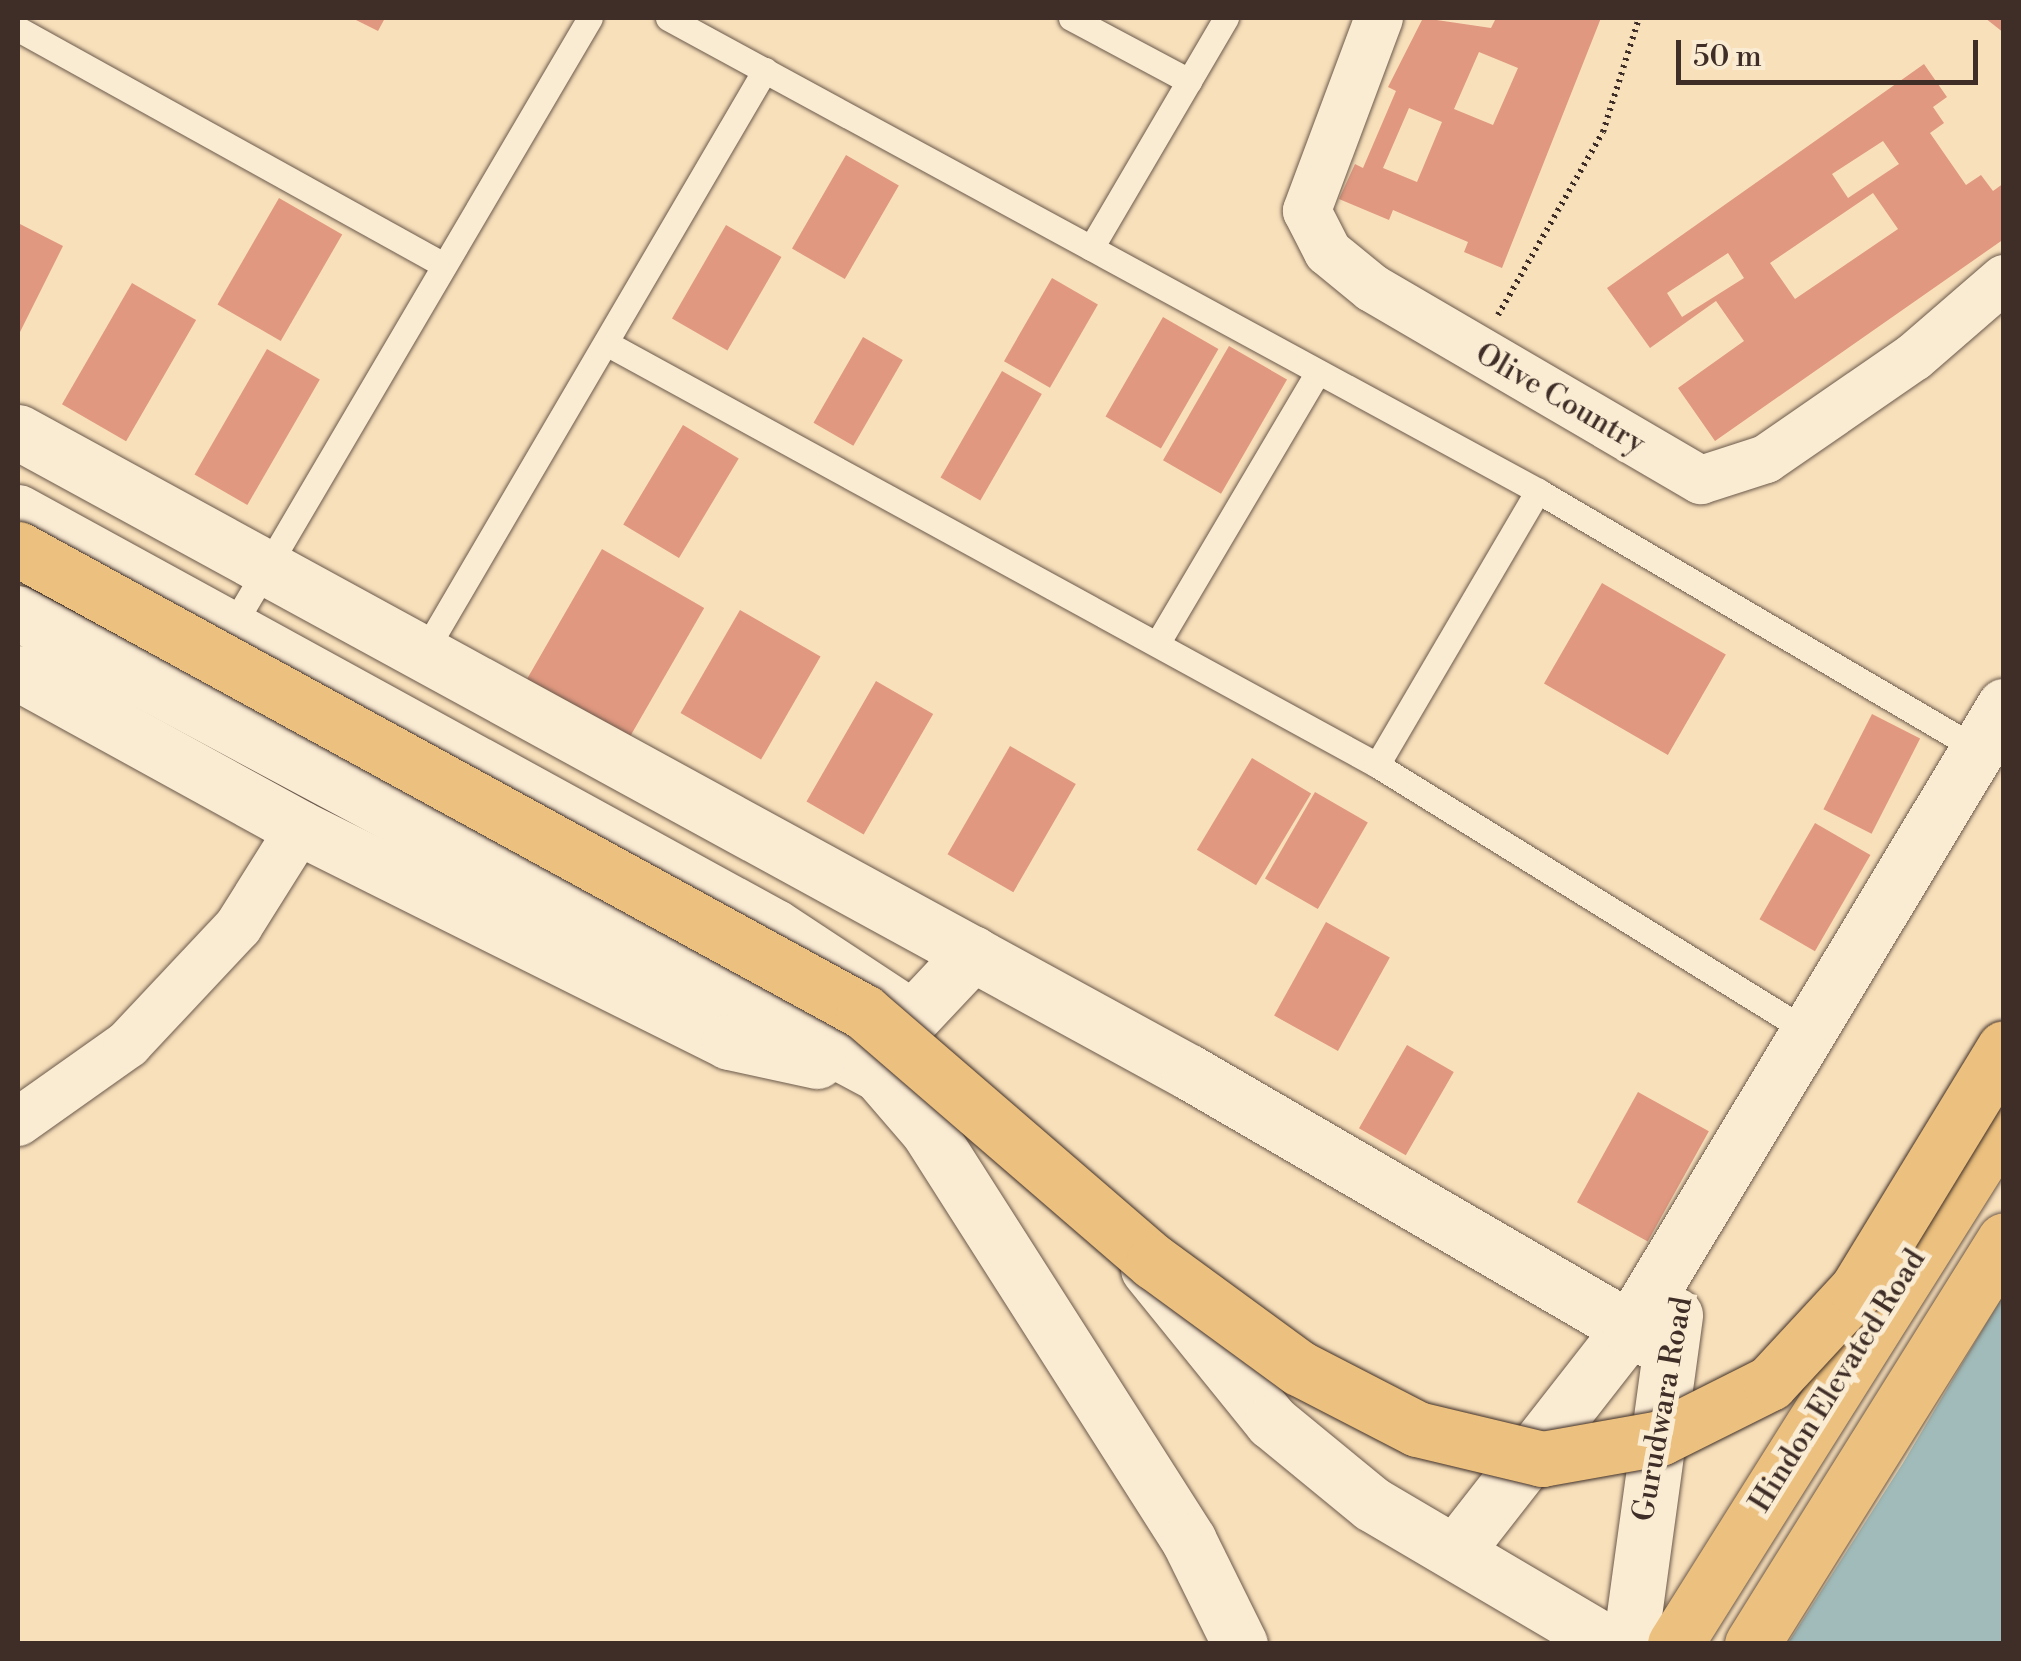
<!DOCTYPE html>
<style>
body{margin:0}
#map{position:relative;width:2021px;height:1661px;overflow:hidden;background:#f8e0bb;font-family:"Libre Bodoni",serif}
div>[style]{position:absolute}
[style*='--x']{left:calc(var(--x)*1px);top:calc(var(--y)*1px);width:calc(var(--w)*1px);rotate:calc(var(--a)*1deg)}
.water>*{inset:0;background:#a0bbb9}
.building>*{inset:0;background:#e09880;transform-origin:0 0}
.path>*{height:6px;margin-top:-3px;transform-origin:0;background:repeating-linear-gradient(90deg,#3e2e27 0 2.5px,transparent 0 7.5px)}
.roads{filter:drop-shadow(0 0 2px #6c5a4c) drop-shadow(0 0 2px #6c5a4c)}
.lane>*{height:25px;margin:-12.5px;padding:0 12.5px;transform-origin:12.5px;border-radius:12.5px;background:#faebd3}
.street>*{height:48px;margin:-24px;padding:0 24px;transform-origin:24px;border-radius:24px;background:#faebd3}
.secondary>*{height:55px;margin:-27.5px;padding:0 27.5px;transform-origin:27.5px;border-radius:27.5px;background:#faebd3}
.highway>*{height:55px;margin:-27.5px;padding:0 27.5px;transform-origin:27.5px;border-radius:27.5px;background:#ecc07e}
.bridges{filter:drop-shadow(0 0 2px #3e2e27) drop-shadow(0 0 2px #3e2e27)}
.highway-bridge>*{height:55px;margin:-27.5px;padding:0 27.5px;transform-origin:27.5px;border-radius:27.5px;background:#ecc07e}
span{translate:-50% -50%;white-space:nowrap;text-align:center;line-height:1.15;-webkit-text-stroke:10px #faebd3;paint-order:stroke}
.street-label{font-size:30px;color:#3e2e27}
.frame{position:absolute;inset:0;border:20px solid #3e2e27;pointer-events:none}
.scale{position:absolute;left:1676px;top:40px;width:302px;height:45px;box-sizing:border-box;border:5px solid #3e2e27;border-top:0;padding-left:12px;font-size:30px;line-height:35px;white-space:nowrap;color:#3e2e27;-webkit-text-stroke:8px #faebd3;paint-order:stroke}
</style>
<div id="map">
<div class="water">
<i style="clip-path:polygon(2003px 1295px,2003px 1643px,1788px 1643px,1903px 1463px)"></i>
</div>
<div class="building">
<i style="clip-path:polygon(352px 18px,385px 18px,378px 31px)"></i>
<i style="clip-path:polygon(evenodd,1423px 18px,1491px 28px,1496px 18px,1601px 18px,1502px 268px,1464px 252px,1468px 242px,1393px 210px,1389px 220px,1339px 199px,1355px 164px,1363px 168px,1396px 91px,1388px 87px,1423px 18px,1479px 52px,1518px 68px,1493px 125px,1454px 109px,1479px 52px,1423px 18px,1409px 108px,1442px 122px,1417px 182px,1383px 168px,1409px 108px)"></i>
<i style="clip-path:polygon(1985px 18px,2004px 18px,2004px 33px)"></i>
<i style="clip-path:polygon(evenodd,1924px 64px,1947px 97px,1933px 107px,1944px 123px,1930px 133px,1966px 185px,1981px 175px,1993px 191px,2004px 183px,2004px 239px,1715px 441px,1678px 388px,1744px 341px,1716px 301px,1650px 348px,1607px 288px,1924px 64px,1883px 141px,1899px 164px,1848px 198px,1832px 174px,1883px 141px,1924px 64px,1873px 193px,1898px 229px,1795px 299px,1770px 263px,1873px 193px,1924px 64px,1728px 253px,1744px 278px,1682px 317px,1667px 293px,1728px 253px)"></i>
<i style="left:846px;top:155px;width:61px;height:108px;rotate:30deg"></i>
<i style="left:279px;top:198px;width:73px;height:123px;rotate:30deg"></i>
<i style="clip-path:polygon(18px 223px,63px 246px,18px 336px)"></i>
<i style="left:726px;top:225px;width:64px;height:108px;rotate:30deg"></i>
<i style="left:1052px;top:278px;width:53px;height:96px;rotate:30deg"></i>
<i style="left:132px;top:283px;width:74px;height:140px;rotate:30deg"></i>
<i style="left:1163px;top:317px;width:64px;height:115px;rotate:30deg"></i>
<i style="left:863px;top:337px;width:46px;height:99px;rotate:30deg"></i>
<i style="left:1229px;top:346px;width:67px;height:132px;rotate:30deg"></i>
<i style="left:267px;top:349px;width:61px;height:145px;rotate:30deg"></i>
<i style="left:1002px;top:371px;width:46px;height:123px;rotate:30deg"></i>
<i style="left:683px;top:425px;width:65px;height:116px;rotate:31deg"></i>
<i style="left:602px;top:549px;width:118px;height:150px;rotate:30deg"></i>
<i style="left:1602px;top:583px;width:143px;height:116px;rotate:30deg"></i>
<i style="left:740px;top:610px;width:93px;height:119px;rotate:30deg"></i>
<i style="left:876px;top:681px;width:66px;height:139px;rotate:30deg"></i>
<i style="left:1872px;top:714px;width:54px;height:107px;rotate:27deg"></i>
<i style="left:1010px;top:746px;width:76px;height:125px;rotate:30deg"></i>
<i style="left:1252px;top:758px;width:69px;height:107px;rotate:31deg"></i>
<i style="left:1315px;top:792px;width:61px;height:100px;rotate:30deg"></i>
<i style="left:1815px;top:823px;width:64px;height:111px;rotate:30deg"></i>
<i style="left:1326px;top:922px;width:73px;height:107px;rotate:29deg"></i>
<i style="left:1407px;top:1045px;width:54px;height:96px;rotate:30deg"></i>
<i style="left:1638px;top:1092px;width:81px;height:126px;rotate:29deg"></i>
</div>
<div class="path">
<i style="--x:1498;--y:315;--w:211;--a:-60.2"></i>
<i style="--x:1603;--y:132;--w:120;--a:-72.5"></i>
</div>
<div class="roads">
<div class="lane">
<i style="--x:668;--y:18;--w:990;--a:28.53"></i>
<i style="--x:1538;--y:491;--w:509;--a:30.44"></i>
<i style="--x:1071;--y:18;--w:134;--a:28.1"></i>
<i style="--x:18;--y:29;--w:487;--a:29"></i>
<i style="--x:1091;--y:248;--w:267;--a:-59.6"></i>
<i style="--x:606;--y:343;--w:879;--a:28.69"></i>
<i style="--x:1377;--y:765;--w:506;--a:31.74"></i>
<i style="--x:229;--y:632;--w:712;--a:-59.55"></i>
<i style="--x:1157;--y:644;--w:316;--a:-59.4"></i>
<i style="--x:423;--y:654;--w:677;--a:-59.65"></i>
<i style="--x:1377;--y:765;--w:318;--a:-59.6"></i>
</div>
<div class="street">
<i style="--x:1379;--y:18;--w:206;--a:110.5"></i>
<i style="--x:1307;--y:211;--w:46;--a:62.9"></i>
<i style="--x:1328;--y:252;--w:57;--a:39.3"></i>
<i style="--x:1372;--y:288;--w:381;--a:30.3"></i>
<i style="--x:1701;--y:480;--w:68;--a:-17.9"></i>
<i style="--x:1766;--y:459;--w:180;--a:-34.6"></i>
<i style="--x:1914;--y:357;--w:119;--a:-40.9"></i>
<i style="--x:18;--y:1122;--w:135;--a:-35.3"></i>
<i style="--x:128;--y:1044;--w:161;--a:-46.8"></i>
<i style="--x:238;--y:927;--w:117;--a:-57.9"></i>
</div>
<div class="secondary">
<i style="--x:18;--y:432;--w:1334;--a:28.66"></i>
<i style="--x:1189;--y:1072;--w:555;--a:30.17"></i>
<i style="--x:18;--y:512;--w:863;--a:28.73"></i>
<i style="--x:775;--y:927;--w:158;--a:33.4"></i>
<i style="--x:18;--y:613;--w:977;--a:28.17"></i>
<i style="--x:879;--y:1074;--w:75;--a:49.3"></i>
<i style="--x:928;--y:1131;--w:486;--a:57.5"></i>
<i style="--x:1189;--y:1541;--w:115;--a:63.7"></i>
<i style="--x:18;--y:673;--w:322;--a:28.8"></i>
<i style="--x:300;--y:828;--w:479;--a:26.5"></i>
<i style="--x:729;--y:1042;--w:90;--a:12.2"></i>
<i style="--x:912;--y:1018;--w:89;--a:-46.8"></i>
<i style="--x:1148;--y:1269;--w:197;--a:51"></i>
<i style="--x:1272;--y:1422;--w:129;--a:39.4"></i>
<i style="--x:1372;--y:1504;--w:276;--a:30.5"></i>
<i style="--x:1456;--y:1551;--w:283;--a:-52"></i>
<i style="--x:1630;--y:1328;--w:726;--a:-58.98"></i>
<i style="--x:1630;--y:1644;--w:332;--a:-82.2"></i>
</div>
<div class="highway">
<i style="--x:1675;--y:1644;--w:618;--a:-57.83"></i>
<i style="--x:1752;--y:1644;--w:476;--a:-58"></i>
</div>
</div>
<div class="bridges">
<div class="highway-bridge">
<i style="--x:18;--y:549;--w:964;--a:28.69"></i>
<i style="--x:864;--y:1012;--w:383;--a:40.8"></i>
<i style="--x:1154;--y:1262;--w:180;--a:36.2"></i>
<i style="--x:1299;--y:1368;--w:133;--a:27.3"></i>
<i style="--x:1417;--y:1429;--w:129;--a:13.5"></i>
<i style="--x:1542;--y:1459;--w:120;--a:-10.1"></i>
<i style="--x:1660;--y:1438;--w:123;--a:-26.6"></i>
<i style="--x:1770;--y:1383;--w:128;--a:-47.2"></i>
<i style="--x:1857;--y:1289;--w:282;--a:-58.6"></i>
</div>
</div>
<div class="street-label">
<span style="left:1560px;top:399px;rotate:30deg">Olive Country</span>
<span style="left:1838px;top:1381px;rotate:-58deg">Hindon Elevated Road</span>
<span style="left:1663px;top:1409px;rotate:-80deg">Gurudwara Road</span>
</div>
<div class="frame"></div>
<div class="scale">50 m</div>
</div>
